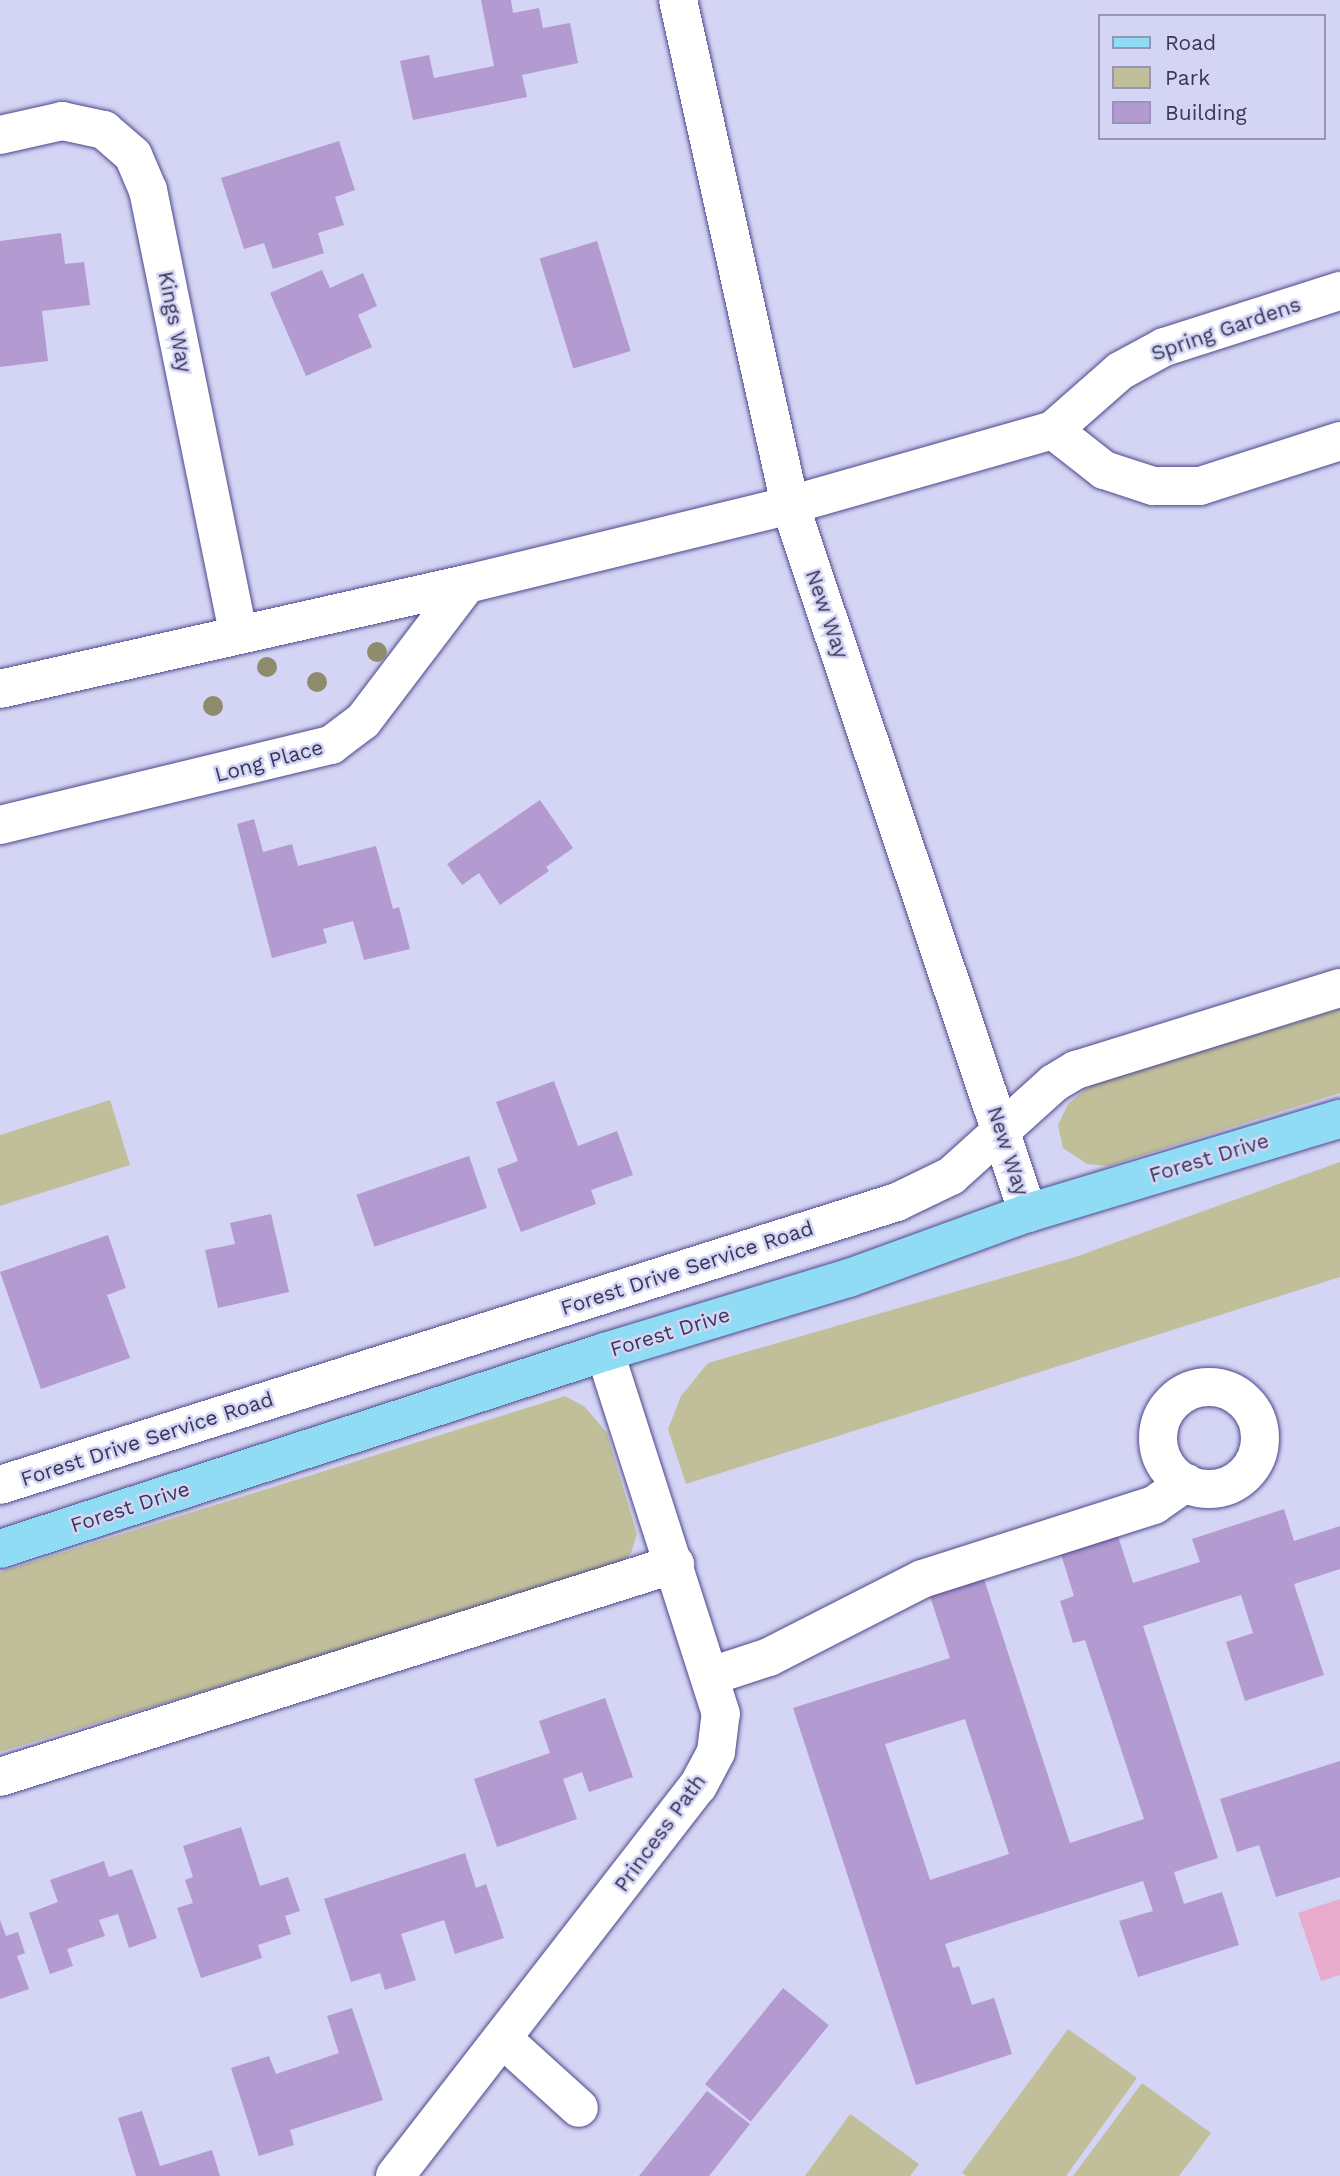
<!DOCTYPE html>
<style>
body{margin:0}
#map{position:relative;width:1340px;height:2176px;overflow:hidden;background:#d4d4f4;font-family:"Work Sans",sans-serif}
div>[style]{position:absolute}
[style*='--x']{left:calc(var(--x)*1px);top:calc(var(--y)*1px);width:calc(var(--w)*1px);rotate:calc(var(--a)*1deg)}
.green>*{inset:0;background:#c1bf9a}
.water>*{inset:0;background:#e8abcc}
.building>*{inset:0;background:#b39ad1;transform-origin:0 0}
.roads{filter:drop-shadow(0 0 2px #4e488b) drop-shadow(0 0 2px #4e488b)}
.minor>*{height:38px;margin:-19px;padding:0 19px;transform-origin:19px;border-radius:19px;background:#fff}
.minor>.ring{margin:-19px;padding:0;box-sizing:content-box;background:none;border:38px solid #fff;border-radius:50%}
.major>*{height:38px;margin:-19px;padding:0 19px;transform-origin:19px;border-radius:19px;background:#91dcf5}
.trees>*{width:20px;height:20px;margin:-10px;border-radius:50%;background:#8f8c6e}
span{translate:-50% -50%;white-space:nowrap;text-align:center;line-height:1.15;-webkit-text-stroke:5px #d4d4f4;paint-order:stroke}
.street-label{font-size:21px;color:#393757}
.legend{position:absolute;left:1098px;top:14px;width:228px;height:126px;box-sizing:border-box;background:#d4d4f4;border:2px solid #9695b5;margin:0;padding:9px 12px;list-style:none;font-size:21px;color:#393757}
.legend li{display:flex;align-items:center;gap:14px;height:35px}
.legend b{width:35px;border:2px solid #9695b5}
</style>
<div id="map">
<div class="green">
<i style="clip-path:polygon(1340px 1009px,1340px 1093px,1108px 1166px,1087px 1164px,1063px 1148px,1058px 1125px,1068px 1104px,1092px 1084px)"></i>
<i style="clip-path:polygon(110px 1100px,130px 1165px,0 1206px,0 1135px)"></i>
<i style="clip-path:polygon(1340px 1162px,1340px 1277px,686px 1484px,668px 1429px,681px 1396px,708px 1363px,1075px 1257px)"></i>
<i style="clip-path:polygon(565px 1396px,585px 1407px,607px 1433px,637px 1534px,631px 1553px,615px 1568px,0 1752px,0 1572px)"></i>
<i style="clip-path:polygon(1068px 2029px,1137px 2078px,1066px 2176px,967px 2176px,962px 2173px)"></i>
<i style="clip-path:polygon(1142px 2083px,1211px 2133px,1179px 2176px,1073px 2176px)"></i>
<i style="clip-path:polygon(850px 2114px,919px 2164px,910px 2176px,805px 2176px)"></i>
</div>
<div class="water">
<i style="clip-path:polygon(1340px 1899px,1340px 1975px,1321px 1981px,1298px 1913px)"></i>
</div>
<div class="building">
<i style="clip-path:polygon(481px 0,511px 0,513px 13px,539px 8px,543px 28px,570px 23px,578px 63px,522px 75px,527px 97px,413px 120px,400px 61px,429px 55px,434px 78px,494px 66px)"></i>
<i style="clip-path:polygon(339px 141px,355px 190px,335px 197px,344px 225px,318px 233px,324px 253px,273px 269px,264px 243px,244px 249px,221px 178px)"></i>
<i style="clip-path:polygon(61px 233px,65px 264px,84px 262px,90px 305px,42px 311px,48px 361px,0 367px,0 241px)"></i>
<i style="left:597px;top:241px;width:115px;height:60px;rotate:73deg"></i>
<i style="clip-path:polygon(322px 270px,330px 288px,363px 273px,377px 306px,358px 315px,372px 347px,306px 376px,270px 293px)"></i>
<i style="clip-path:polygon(540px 800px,573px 848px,546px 867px,549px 871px,500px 905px,479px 873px,462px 885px,447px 864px)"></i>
<i style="clip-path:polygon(254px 819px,263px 852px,292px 844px,298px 866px,376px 846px,393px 909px,399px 907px,410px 949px,364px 960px,353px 921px,323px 929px,327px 943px,272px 958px,237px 824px)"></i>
<i style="clip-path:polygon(554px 1081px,578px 1146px,617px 1131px,633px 1175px,591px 1190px,596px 1204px,521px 1232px,497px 1169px,518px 1161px,496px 1102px)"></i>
<i style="left:469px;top:1156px;width:55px;height:119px;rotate:71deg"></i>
<i style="clip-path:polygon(271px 1214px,289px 1292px,218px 1308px,205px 1250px,235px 1244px,230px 1223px)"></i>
<i style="clip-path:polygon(108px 1235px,126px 1288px,107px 1295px,130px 1358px,41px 1389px,0 1272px)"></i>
<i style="clip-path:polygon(evenodd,1284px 1509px,1294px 1541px,1340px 1526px,1340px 1569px,1294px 1584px,1324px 1675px,1245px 1701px,1226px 1642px,1253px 1633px,1241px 1595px,1143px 1626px,1218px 1858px,1174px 1872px,1184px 1904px,1222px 1892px,1239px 1945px,1138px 1977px,1119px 1921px,1153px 1911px,1143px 1881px,945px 1944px,953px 1968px,959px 1966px,972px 2005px,994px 1998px,1012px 2054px,916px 2085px,793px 1708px,950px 1658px,929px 1593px,983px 1576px,1070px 1843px,1144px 1819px,1085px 1640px,1073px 1643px,1060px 1601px,1074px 1596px,1061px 1554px,1118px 1536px,1133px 1583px,1200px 1562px,1192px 1539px,1284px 1509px,965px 1719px,1009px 1854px,930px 1880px,885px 1744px,965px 1719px)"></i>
<i style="clip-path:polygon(605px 1698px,633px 1777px,589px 1792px,582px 1772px,563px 1779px,577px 1819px,497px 1847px,474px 1779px,550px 1753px,539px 1721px)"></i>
<i style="clip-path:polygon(1340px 1761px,1340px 1877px,1276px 1897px,1259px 1845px,1237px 1852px,1220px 1799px)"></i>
<i style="clip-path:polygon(241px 1827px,260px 1886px,288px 1877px,300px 1911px,285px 1916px,291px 1934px,258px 1945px,262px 1958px,201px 1978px,177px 1908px,193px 1903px,185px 1880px,193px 1877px,183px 1846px)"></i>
<i style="clip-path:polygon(465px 1853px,476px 1888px,486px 1884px,504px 1938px,455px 1954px,444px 1920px,401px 1934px,416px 1980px,385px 1990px,380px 1973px,351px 1982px,324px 1899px)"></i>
<i style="clip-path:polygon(104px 1861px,109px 1877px,132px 1869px,157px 1938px,129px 1948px,118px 1914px,99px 1920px,105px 1936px,67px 1949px,73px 1966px,50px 1974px,29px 1913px,58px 1902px,50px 1880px)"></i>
<i style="clip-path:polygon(0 1920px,6px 1936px,18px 1932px,25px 1953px,17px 1956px,29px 1989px,0 1999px)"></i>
<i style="left:783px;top:1988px;width:59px;height:124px;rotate:39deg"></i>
<i style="clip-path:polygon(352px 2008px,383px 2100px,290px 2130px,294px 2145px,259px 2156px,231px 2068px,269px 2056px,276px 2074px,339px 2053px,327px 2016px)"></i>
<i style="clip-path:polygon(707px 2091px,750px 2124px,709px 2176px,639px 2176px)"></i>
<i style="clip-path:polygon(142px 2111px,160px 2166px,212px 2150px,220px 2176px,136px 2176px,118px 2118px)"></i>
</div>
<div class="roads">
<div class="minor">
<i style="--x:678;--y:0;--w:517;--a:77.5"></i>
<i style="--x:790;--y:505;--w:747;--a:71.42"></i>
<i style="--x:0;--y:135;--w:64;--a:-12.7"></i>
<i style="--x:62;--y:121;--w:43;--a:12.1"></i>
<i style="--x:104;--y:130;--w:38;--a:41"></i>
<i style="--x:133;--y:155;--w:38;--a:67"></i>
<i style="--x:148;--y:190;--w:452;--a:78.5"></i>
<i style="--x:1053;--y:430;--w:65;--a:38.1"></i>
<i style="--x:1104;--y:470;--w:52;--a:18.1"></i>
<i style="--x:1153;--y:486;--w:47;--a:0"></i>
<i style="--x:1200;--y:486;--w:147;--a:-17.8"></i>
<i style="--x:0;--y:689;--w:479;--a:-12.7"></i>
<i style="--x:467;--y:584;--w:333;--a:-13.7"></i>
<i style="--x:790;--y:505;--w:273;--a:-15.9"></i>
<i style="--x:1053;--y:430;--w:89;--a:-41.4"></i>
<i style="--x:1120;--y:371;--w:50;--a:-28.6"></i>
<i style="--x:1164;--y:347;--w:185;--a:-17.7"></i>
<i style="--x:0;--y:825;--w:341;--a:-13.6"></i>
<i style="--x:331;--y:745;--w:40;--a:-37"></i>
<i style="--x:363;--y:721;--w:172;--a:-52.8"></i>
<i class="ring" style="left:1158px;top:1387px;width:64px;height:64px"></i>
<i style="--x:0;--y:1485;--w:941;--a:-17.51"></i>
<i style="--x:897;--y:1202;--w:60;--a:-25.7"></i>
<i style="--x:951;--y:1176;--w:139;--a:-42.1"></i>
<i style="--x:1054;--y:1083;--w:26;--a:-31"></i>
<i style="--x:1076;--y:1070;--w:276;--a:-17.3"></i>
<i style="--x:711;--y:1676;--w:61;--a:-18.1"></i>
<i style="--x:769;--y:1657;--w:172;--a:-27"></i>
<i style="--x:922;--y:1579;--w:244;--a:-17.7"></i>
<i style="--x:1154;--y:1505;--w:39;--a:-35"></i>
<i style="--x:0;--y:1777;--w:708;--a:-17.51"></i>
<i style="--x:504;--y:2040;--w:101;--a:42.2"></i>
<i style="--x:395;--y:2176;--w:494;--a:-52.2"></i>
<i style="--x:698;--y:1786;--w:38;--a:-62"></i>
<i style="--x:716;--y:1752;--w:38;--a:-83"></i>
<i style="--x:721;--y:1714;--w:380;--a:-107.8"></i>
</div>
<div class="major">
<i style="--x:0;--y:1549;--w:636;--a:-18.04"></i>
<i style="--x:605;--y:1352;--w:255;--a:-16.9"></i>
<i style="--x:849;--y:1278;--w:190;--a:-20"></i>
<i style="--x:1028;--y:1213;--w:326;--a:-16.8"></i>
</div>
</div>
<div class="trees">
<i style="left:377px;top:652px"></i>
<i style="left:267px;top:667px"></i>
<i style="left:317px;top:682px"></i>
<i style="left:213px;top:706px"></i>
</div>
<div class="street-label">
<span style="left:175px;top:322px;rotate:79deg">Kings Way</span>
<span style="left:1226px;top:329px;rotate:-19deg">Spring Gardens</span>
<span style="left:827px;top:614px;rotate:71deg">New Way</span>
<span style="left:269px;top:761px;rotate:-15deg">Long Place</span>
<span style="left:1008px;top:1151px;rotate:72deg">New Way</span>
<span style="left:1209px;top:1158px;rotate:-17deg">Forest Drive</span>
<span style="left:687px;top:1268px;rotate:-18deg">Forest Drive Service Road</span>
<span style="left:670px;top:1332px;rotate:-17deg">Forest Drive</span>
<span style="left:147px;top:1439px;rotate:-18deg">Forest Drive Service Road</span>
<span style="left:130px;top:1507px;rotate:-18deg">Forest Drive</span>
<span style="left:660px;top:1833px;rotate:-54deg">Princess Path</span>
</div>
<ul class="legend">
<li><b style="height:9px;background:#91dcf5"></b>Road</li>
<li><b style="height:19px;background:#c1bf9a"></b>Park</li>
<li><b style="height:19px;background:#b39ad1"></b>Building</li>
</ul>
</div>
